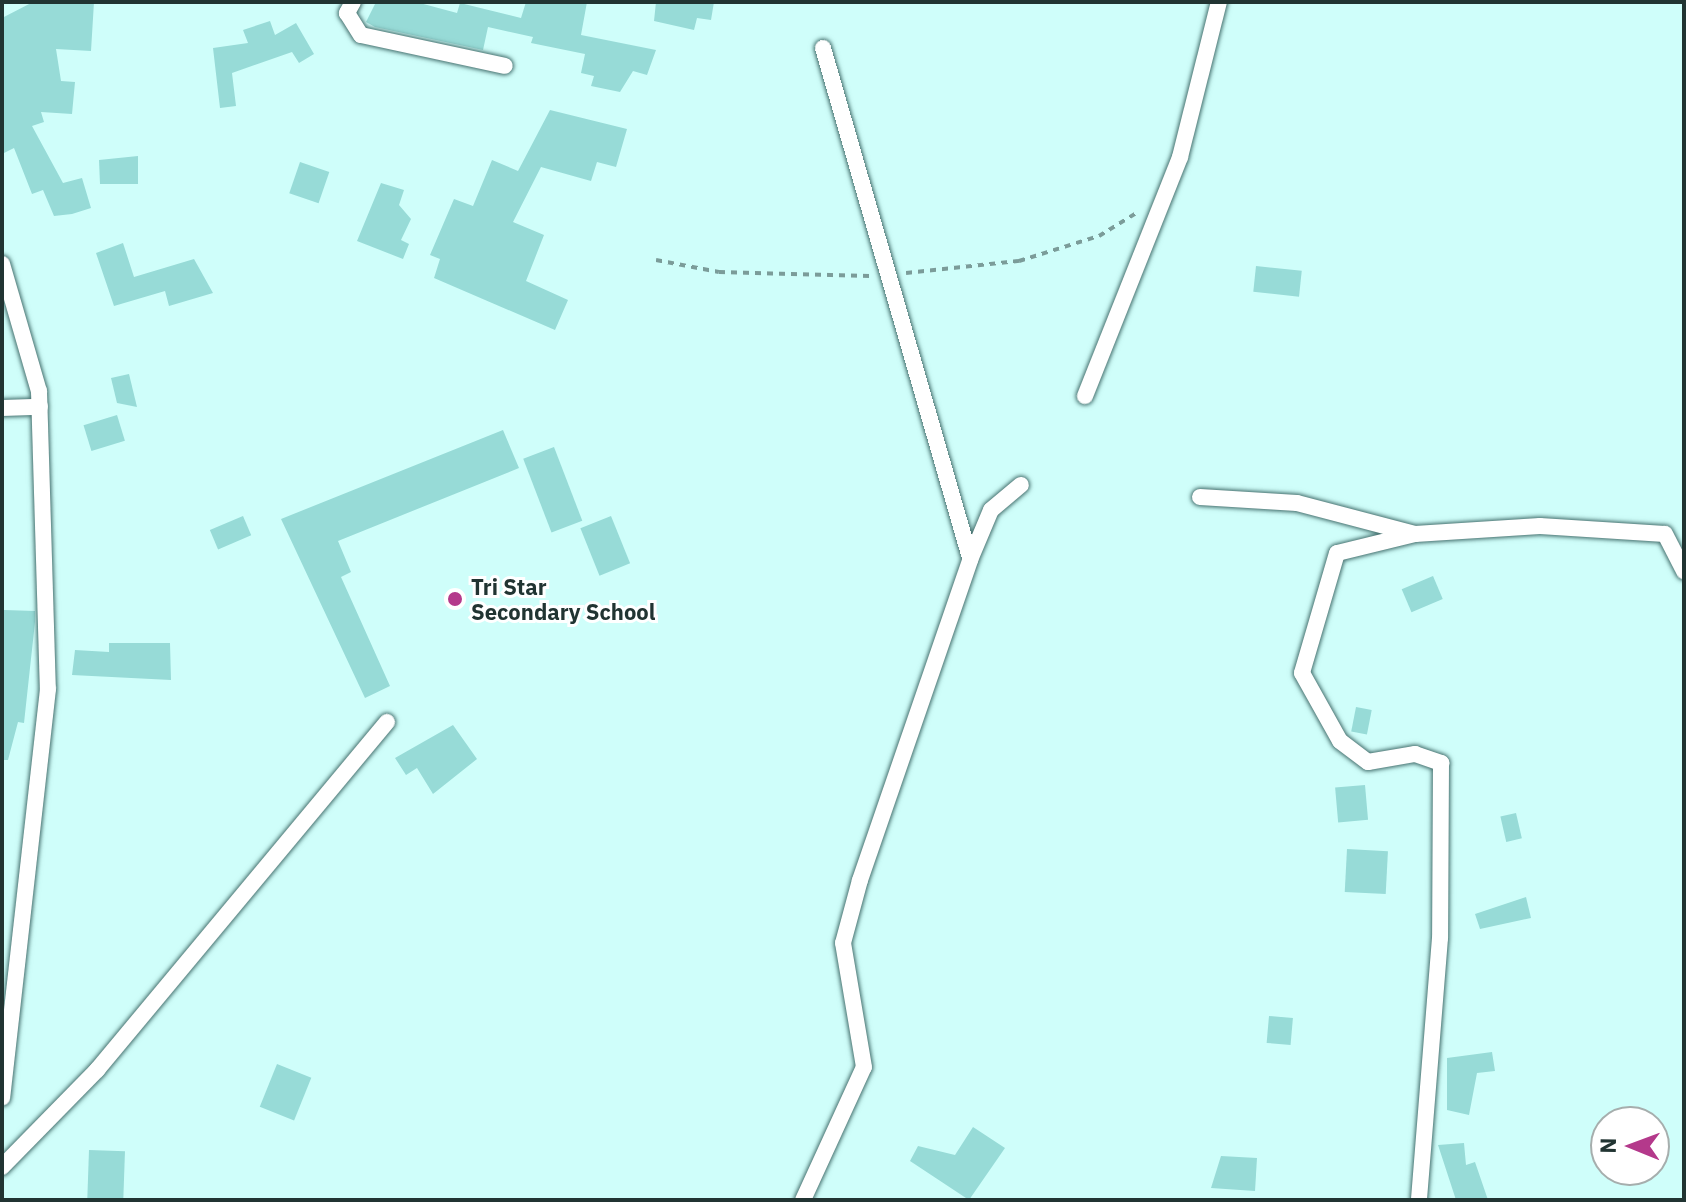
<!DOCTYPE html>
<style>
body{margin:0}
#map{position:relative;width:1686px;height:1202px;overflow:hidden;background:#cffefa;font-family:"IBM Plex Sans",sans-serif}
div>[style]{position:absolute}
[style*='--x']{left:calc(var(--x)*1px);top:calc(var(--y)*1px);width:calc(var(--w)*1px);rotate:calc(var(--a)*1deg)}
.building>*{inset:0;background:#97dbd7;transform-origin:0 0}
.path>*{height:4px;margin-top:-2px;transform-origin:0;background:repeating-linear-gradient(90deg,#7b9c99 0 6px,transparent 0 12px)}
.roads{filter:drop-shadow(0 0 2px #477270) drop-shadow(0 0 2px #477270)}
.minor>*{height:16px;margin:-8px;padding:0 8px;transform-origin:8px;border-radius:8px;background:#fff}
.dots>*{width:22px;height:22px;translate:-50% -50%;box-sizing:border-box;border:4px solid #fff;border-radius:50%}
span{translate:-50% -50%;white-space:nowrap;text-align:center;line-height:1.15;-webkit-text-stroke:6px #fff;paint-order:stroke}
.poi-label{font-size:22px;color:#213432;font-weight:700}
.left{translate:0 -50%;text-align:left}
.frame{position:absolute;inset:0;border:4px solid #213432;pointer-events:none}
.north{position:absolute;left:1590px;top:1106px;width:80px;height:80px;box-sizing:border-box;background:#fff;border:2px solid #a6aead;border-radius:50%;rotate:271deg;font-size:22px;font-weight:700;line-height:32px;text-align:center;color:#213432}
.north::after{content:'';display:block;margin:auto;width:28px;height:36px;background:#b4398b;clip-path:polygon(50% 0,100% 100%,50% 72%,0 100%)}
</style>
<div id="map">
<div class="building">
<i style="clip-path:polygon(33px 2px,94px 2px,91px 51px,56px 49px,61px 81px,75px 82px,72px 114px,41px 112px,44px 122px,32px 126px,63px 183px,82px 178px,91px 208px,72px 214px,54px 216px,43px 190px,32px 194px,14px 148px,2px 154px,2px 18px)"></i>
<i style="clip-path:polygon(376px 2px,416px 2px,457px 13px,460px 3px,521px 18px,526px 2px,587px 2px,581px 35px,656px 50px,647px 75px,633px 71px,620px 92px,591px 86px,594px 76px,581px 73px,585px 54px,531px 43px,533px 37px,488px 27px,483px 50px,375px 27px,366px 22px)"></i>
<i style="clip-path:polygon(656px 2px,714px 2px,711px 20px,697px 18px,694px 30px,654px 21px)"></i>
<i style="clip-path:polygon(270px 21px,275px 35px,296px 23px,314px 54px,299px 63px,292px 52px,232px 73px,236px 106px,220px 108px,213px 48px,248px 43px,243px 30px)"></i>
<i style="clip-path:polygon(550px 110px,627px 129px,616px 167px,597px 162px,591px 181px,541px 167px,513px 222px,544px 235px,526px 281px,568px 300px,555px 330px,434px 278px,440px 259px,430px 255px,454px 199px,473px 206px,492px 160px,518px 171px)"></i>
<i style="clip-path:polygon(138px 156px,138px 184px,100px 184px,99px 160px)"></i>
<i style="left:300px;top:162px;width:31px;height:33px;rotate:19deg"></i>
<i style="clip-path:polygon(381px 183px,404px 190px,399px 205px,411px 219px,401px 240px,409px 244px,403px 259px,357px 241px)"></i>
<i style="clip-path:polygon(123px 243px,134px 277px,194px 259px,213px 293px,169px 306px,165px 291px,114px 306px,96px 253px)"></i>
<i style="left:1256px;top:266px;width:46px;height:26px;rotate:6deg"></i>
<i style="clip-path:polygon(129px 374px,137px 407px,117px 403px,111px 378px)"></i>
<i style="left:117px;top:415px;width:27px;height:35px;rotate:73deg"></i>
<i style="clip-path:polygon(503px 430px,519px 468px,338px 541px,351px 572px,341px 577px,390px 686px,365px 698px,281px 519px)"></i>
<i style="left:554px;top:447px;width:79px;height:33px;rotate:69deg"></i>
<i style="left:243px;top:516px;width:21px;height:36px;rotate:67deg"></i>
<i style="left:611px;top:516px;width:51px;height:33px;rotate:68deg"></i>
<i style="left:1433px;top:576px;width:25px;height:34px;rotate:67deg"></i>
<i style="clip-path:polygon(4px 610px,35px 611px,35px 622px,24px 723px,18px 722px,8px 760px,2px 760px)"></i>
<i style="clip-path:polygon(109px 643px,170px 643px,171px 680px,72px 675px,75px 650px,109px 652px)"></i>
<i style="left:1356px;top:707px;width:16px;height:25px;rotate:11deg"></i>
<i style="clip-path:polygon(453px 725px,477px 759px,433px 794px,417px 768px,406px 775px,395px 758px)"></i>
<i style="left:1365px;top:785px;width:35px;height:30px;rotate:85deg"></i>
<i style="left:1516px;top:813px;width:26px;height:16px;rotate:77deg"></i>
<i style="left:1347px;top:849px;width:41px;height:43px;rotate:3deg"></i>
<i style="clip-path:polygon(1526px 897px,1531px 918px,1480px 929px,1475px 914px)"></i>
<i style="left:1269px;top:1016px;width:24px;height:27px;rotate:5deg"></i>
<i style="clip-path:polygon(1492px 1052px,1495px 1071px,1477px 1073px,1469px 1115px,1447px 1110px,1447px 1058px)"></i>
<i style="left:277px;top:1064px;width:37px;height:46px;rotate:22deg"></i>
<i style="clip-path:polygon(973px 1127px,1005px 1148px,969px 1200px,910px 1161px,918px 1146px,955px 1155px)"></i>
<i style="clip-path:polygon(1464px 1143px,1466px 1165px,1475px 1162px,1488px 1200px,1456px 1200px,1438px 1145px)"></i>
<i style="left:89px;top:1150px;width:36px;height:50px;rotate:2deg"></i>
<i style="clip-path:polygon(1221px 1156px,1257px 1158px,1255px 1191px,1211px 1188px)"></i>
</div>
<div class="path">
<i style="--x:656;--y:260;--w:64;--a:10.8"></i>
<i style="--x:719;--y:272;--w:151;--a:1.5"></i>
<i style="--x:906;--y:273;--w:114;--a:-6.1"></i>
<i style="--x:1019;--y:261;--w:84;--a:-17.4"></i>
<i style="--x:1099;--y:236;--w:46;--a:-31.6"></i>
</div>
<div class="roads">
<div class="minor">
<i style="--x:353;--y:2;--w:13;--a:119"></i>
<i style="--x:347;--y:13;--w:26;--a:58"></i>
<i style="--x:361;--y:35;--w:147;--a:12.1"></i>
<i style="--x:823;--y:48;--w:531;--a:73.92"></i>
<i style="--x:2;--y:264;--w:132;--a:73.8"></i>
<i style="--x:39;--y:391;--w:298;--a:88.3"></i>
<i style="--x:48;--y:689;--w:411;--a:96.4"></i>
<i style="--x:1085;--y:396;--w:257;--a:-68.3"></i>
<i style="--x:1180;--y:157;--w:160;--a:-75.9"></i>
<i style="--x:2;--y:408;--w:38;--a:-2"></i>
<i style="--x:1200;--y:497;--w:97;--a:3.5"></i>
<i style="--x:1297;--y:503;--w:122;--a:14.7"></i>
<i style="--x:1415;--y:534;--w:125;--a:-3.7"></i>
<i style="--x:1540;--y:526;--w:125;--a:3.7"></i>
<i style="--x:1665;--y:534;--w:42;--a:62.8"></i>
<i style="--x:1415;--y:534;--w:80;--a:166.3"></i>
<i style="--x:1337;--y:553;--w:125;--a:106.3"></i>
<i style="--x:1302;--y:673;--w:78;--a:60.8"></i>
<i style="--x:1340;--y:741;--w:35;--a:37"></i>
<i style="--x:1368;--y:762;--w:48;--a:-9.7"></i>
<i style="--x:1415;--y:754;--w:28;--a:19"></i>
<i style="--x:1441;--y:763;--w:175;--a:90.3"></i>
<i style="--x:1440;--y:938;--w:263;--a:94.6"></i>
<i style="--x:2;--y:1167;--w:136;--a:-45.6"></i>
<i style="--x:97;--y:1070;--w:453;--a:-50.2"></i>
<i style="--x:803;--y:1200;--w:146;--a:-65.4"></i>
<i style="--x:864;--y:1067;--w:126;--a:-99.6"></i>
<i style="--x:843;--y:943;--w:65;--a:-74.9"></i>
<i style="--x:860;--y:880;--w:338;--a:-71"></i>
<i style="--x:970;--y:560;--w:54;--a:-67.2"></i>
<i style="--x:991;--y:510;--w:39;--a:-40"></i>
</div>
</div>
<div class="dots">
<i style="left:455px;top:599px;background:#b4398b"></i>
</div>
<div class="poi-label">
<span class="left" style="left:471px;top:599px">Tri Star<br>Secondary School</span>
</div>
<div class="frame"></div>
<div class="north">N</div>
</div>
